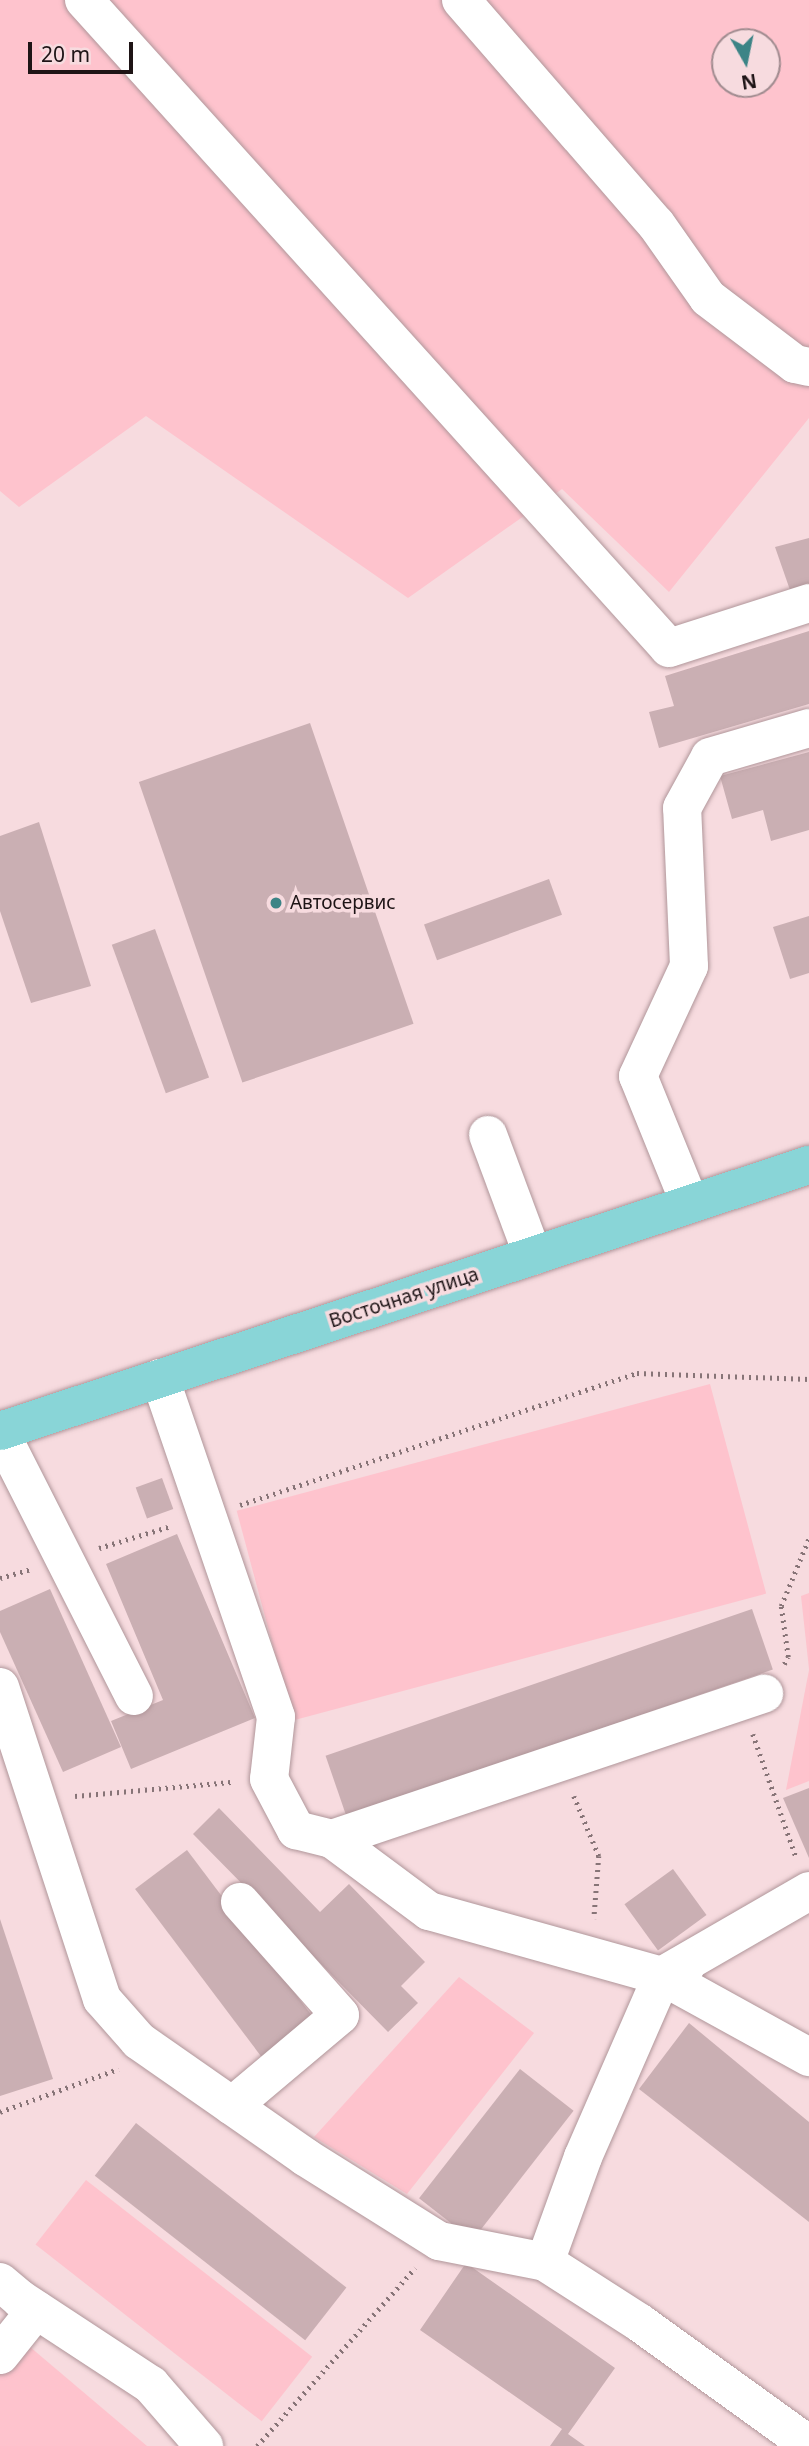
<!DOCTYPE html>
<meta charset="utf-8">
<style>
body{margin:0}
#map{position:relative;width:809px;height:2446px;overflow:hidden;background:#f7dbdf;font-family:"Noto Sans",sans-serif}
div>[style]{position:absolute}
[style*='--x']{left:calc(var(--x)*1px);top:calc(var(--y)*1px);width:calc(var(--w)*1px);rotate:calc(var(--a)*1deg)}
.green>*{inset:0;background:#fec3cd;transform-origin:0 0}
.building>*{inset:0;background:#caafb3;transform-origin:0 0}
.path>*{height:4.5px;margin-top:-2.25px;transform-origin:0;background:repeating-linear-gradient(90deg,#877477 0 2px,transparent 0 7px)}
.roads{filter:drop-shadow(0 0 2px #b0969a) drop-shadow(0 0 2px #b0969a)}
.minor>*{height:38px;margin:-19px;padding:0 19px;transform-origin:19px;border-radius:19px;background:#fff}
.major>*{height:38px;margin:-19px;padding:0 19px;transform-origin:19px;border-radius:19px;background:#89d5d7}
.dots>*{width:19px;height:19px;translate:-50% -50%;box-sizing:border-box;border:4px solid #f7dbdf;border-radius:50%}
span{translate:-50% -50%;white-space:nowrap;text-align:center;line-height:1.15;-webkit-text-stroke:7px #f7dbdf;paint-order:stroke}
.poi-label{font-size:19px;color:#1e1416}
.left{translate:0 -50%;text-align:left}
.street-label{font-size:19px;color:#1e1416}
.north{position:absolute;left:711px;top:28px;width:70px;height:70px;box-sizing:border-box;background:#f7dbdf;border:2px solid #a08b8f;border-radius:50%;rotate:171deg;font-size:19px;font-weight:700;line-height:28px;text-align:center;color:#1e1416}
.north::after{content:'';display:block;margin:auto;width:24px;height:32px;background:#3c8486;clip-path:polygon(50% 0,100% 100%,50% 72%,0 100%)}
.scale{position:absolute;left:28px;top:42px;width:105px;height:32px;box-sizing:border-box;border:4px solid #1e1416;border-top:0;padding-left:9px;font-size:21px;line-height:24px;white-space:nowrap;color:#1e1416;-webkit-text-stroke:5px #f7dbdf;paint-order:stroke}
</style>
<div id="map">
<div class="green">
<i style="clip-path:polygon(evenodd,0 0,809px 0,809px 418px,669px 592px,562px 489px,408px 598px,146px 416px,19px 507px,0 491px,0 0,725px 42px,767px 42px,767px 84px,725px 84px,725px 42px)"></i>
<i style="left:710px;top:1384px;width:217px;height:490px;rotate:75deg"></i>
<i style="clip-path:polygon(809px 1593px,809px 1669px,801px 1596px)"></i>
<i style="clip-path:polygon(809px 1670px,809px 1781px,786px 1790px)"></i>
<i style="clip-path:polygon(459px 1977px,534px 2033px,407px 2194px,314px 2137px)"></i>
<i style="left:86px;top:2180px;width:287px;height:82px;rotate:38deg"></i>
<i style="clip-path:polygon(23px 2341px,147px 2446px,0 2446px,0 2370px)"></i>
</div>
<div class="building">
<i style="clip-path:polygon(809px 538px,809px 584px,790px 590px,775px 547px)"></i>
<i style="clip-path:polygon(809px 631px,809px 704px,659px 748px,649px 712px,674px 706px,665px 676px)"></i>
<i style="left:310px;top:723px;width:318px;height:181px;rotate:71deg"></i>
<i style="clip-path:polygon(809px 752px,809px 830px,771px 841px,763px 810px,732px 819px,720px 776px)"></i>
<i style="clip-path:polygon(39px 822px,91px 986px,31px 1003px,0 911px,0 836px)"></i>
<i style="left:549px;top:879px;width:38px;height:133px;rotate:70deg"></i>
<i style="clip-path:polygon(809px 916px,809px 973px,790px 979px,773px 927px)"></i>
<i style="left:155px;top:929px;width:158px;height:46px;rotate:70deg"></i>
<i style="left:162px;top:1478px;width:33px;height:28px;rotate:70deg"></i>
<i style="clip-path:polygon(177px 1534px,255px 1718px,131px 1769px,111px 1721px,163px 1700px,106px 1564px)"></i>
<i style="clip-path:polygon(50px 1589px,121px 1747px,63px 1772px,0 1632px,0 1611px)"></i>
<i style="left:752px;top:1609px;width:64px;height:451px;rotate:71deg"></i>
<i style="clip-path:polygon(809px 1788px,809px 1858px,783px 1798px)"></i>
<i style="clip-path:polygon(219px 1808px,320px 1912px,349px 1884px,425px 1962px,401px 1986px,418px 2003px,388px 2032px,193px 1834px)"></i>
<i style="left:187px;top:1850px;width:213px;height:65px;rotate:53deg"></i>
<i style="left:673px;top:1869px;width:57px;height:60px;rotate:54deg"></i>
<i style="clip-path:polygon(0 1919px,53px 2079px,0 2096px)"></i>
<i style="clip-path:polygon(689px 2023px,809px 2122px,809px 2222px,639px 2089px)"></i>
<i style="left:520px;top:2069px;width:68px;height:164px;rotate:38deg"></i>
<i style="left:136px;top:2123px;width:267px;height:67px;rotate:38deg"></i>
<i style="clip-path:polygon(466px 2263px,615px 2368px,568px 2434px,585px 2446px,550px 2446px,562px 2429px,420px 2330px)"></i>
</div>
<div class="path">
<i style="--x:240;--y:1505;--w:418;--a:-18.4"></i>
<i style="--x:637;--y:1373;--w:172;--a:2"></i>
<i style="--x:99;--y:1548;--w:75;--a:-17"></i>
<i style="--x:0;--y:1578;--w:32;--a:-16"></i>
<i style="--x:784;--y:1664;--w:8;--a:-60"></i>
<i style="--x:788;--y:1657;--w:51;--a:-97.8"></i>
<i style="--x:781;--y:1606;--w:74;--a:-67.6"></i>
<i style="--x:753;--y:1734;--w:130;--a:70.7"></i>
<i style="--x:75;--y:1796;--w:159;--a:-5.1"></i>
<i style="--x:574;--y:1796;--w:65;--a:67.4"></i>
<i style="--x:599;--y:1856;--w:63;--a:94.5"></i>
<i style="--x:0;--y:2112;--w:126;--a:-20"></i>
<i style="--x:257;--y:2446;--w:238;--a:-48.4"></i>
</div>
<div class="roads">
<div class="minor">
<i style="--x:84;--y:0;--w:873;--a:47.92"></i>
<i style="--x:669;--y:648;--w:147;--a:-17.8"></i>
<i style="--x:461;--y:0;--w:297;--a:49"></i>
<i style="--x:656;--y:224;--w:90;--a:54.9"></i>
<i style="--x:708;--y:298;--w:109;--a:37.2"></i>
<i style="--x:795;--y:364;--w:14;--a:12"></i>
<i style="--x:488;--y:1135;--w:129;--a:69.6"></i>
<i style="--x:690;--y:1204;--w:138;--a:-112.1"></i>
<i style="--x:638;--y:1076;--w:121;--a:-65.1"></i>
<i style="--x:689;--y:966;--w:158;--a:-92.5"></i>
<i style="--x:682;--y:808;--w:58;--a:-61.2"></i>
<i style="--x:710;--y:757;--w:103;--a:-16.3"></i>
<i style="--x:160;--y:1378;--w:358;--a:71.1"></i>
<i style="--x:276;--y:1717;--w:62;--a:96.4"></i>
<i style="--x:269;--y:1779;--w:58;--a:62.1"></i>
<i style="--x:296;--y:1830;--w:37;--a:14"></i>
<i style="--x:332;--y:1839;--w:121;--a:36.6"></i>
<i style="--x:429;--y:1911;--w:242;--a:15.6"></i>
<i style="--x:662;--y:1976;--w:170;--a:-30"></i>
<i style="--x:0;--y:1432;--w:296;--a:63.1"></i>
<i style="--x:0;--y:1687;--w:328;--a:71.9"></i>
<i style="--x:102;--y:1999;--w:56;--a:48.6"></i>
<i style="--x:139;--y:2041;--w:203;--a:34.9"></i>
<i style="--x:305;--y:2157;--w:158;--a:32.1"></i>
<i style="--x:439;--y:2241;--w:108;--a:11.2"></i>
<i style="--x:545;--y:2262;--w:113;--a:32.7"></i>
<i style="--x:640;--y:2323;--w:208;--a:35.8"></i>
<i style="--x:332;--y:1839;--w:456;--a:-18.6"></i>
<i style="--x:662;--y:1976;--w:168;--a:28.9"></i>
<i style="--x:232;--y:2106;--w:141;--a:-40.1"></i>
<i style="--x:340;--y:2015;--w:151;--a:-131.5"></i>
<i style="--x:545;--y:2262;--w:112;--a:-70.1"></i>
<i style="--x:583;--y:2157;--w:197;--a:-66.4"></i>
<i style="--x:662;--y:1976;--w:25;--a:-21"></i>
<i style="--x:0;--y:2282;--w:26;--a:40"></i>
<i style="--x:20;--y:2299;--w:157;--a:33.3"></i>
<i style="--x:151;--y:2385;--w:81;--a:49"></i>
<i style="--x:0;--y:2355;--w:58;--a:-51.3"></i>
</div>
<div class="major">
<i style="--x:0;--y:1431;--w:852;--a:-18.2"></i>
</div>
</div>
<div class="dots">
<i style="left:276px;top:903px;background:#3c8486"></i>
</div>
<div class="poi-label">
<span class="left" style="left:290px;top:903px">Автосервис</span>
</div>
<div class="street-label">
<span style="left:404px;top:1298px;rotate:-18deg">Восточная улица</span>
</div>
<div class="north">N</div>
<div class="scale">20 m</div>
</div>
